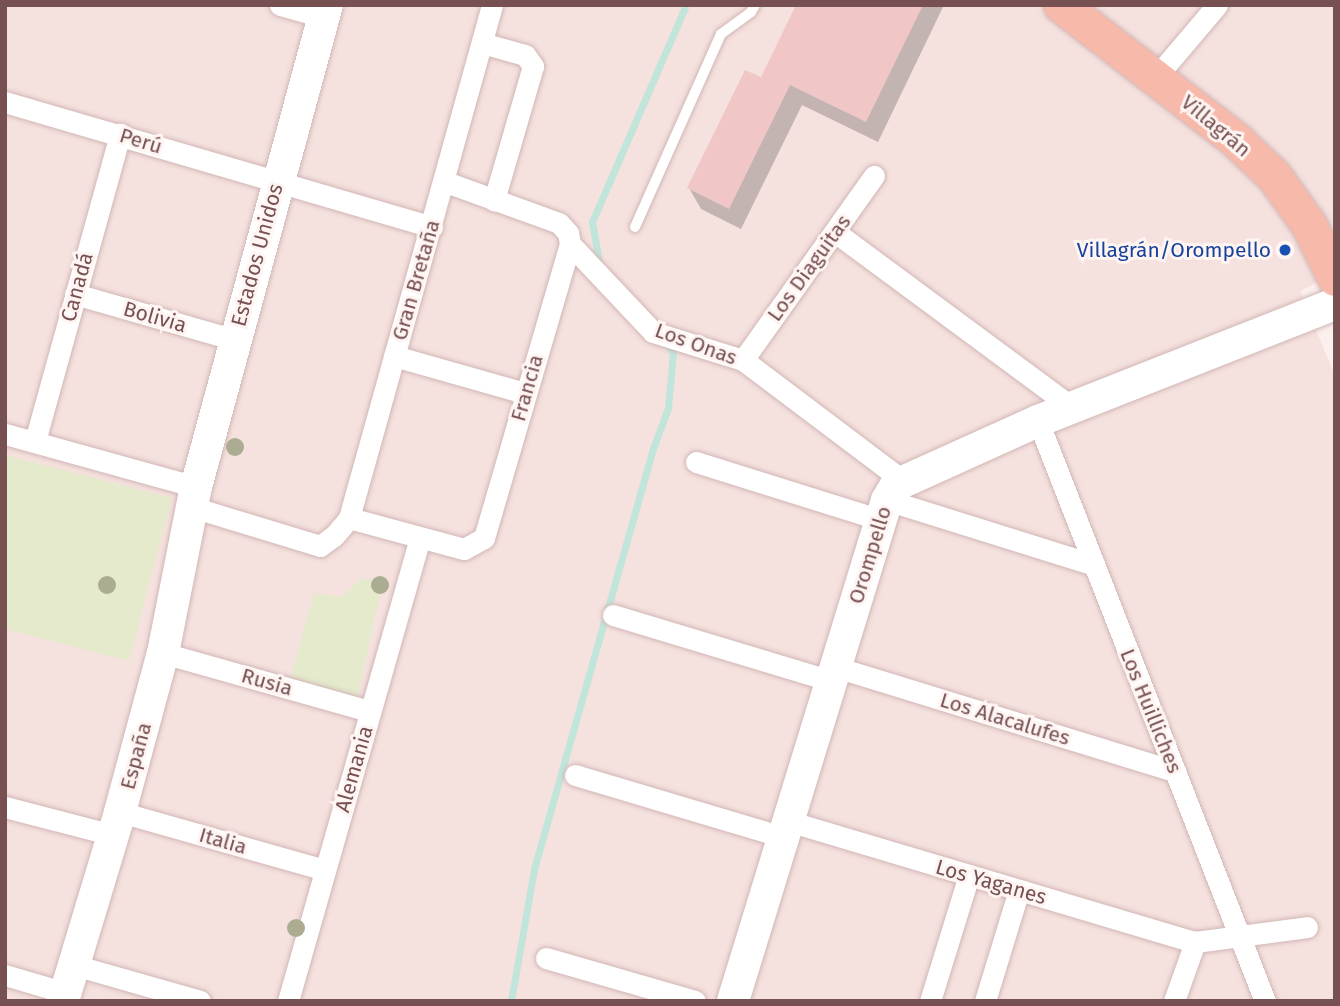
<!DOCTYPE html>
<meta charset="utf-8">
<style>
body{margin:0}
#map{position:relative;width:1340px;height:1006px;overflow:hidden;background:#fcefed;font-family:"Fira Sans",sans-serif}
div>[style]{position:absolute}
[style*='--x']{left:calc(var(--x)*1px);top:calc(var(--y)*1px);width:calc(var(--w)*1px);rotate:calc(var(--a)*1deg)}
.residential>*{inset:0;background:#f5e1de}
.green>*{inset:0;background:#e4eacb}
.shadow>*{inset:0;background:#0003}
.stream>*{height:7px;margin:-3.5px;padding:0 3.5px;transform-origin:3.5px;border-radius:3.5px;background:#c1e5db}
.building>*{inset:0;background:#f0c6c7}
.roads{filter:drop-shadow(0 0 2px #d1b6b5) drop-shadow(0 0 2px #d1b6b5)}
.lane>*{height:10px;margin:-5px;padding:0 5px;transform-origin:5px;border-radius:5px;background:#fff}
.street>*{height:21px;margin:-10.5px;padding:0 10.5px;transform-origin:10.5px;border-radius:10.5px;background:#fff}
.secondary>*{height:32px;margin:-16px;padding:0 16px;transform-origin:16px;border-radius:16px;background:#fff}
.primary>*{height:35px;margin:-17.5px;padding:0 17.5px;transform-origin:17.5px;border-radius:17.5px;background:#f6b9aa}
.trees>*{width:18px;height:18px;margin:-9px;border-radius:50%;background:#abac91}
.dots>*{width:19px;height:19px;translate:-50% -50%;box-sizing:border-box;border:4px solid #fef5f3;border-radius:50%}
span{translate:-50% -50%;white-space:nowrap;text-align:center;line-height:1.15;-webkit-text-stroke:6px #fef5f3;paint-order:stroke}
.street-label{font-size:21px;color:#775052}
.transit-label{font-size:21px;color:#164399}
.right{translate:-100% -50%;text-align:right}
.frame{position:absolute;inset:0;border:7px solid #775052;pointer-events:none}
</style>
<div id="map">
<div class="residential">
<i style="clip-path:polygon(5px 5px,1335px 5px,1335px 274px,1300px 291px,1335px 376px,1335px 1001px,5px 1001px)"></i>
</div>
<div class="green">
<i style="clip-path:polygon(5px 455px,172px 498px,129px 661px,5px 629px)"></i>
<i style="clip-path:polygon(360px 579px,383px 580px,357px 699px,289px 683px,314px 593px,343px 597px)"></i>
</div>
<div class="shadow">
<i style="clip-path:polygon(798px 5px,944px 5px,878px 142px,802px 105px,741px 229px,701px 209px,689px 188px,761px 80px)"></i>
</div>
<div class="stream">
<i style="--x:600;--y:267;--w:46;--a:-100.1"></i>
<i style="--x:592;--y:222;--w:234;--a:-66.6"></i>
<i style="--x:511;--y:1001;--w:134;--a:-80.1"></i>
<i style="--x:534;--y:869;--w:440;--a:-74.2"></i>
<i style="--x:654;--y:446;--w:40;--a:-69.8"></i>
<i style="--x:668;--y:408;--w:55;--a:-84.8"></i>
<i style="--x:673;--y:353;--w:12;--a:-125"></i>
</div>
<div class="building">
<i style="clip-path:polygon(796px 5px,923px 5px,866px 122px,790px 85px,729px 209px,687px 188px,745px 70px,761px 77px)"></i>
</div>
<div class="roads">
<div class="lane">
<i style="--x:635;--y:227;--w:211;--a:-66"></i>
<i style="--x:721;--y:34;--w:37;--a:-36"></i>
<i style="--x:751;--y:12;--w:8;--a:-60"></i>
</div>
<div class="street">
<i style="--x:280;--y:5;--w:45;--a:15.6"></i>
<i style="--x:482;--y:43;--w:45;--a:15.6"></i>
<i style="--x:525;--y:55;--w:14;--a:54"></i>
<i style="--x:533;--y:66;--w:140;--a:106.2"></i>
<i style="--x:1156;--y:77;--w:94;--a:-49.7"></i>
<i style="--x:5;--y:102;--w:445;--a:16.3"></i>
<i style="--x:835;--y:232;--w:296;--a:36.5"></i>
<i style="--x:570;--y:244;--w:121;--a:46.7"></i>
<i style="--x:653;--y:332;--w:94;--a:17.3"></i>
<i style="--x:743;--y:360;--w:199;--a:37"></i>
<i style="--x:75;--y:294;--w:166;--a:16"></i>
<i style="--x:394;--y:356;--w:136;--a:15.8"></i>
<i style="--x:743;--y:360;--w:226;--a:-54.6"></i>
<i style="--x:1038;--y:421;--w:623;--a:68.63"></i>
<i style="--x:5;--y:434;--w:198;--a:15.5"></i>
<i style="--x:35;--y:441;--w:319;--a:-74.5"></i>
<i style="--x:696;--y:462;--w:194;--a:17.4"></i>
<i style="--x:887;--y:500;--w:217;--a:17.4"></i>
<i style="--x:192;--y:507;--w:134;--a:16.9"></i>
<i style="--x:320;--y:546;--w:17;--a:-36"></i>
<i style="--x:334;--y:536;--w:23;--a:-50"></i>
<i style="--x:349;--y:518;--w:533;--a:-74.42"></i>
<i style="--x:349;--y:518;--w:119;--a:15.1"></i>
<i style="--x:464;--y:549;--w:23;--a:-29"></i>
<i style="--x:484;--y:538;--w:306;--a:-73.7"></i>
<i style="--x:570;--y:244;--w:11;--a:-100"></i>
<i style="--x:568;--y:233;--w:13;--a:-132"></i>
<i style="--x:559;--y:223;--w:123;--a:-160.1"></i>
<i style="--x:613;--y:615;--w:229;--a:16.8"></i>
<i style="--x:163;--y:653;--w:215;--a:15.7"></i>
<i style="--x:836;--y:667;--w:355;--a:17.1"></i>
<i style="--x:575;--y:775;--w:217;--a:16.6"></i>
<i style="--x:5;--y:807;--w:112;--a:14.5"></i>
<i style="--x:120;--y:812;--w:213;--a:15.8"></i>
<i style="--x:788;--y:821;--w:425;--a:16.6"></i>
<i style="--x:546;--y:958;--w:155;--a:16.1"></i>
<i style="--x:74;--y:965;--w:131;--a:15.9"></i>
<i style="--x:5;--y:975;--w:64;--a:16.4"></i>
<i style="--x:288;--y:1001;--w:481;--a:-74.1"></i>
<i style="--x:930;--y:1001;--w:132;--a:-72.8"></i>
<i style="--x:985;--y:1001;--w:116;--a:-73"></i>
<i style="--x:1174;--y:1001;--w:63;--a:-70.4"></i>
<i style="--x:1195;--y:942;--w:113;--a:-7.6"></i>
</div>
<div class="secondary">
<i style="--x:63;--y:1001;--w:197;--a:-73.2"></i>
<i style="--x:120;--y:812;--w:165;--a:-74.9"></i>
<i style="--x:163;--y:653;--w:169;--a:-78.8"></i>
<i style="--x:196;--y:487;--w:499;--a:-74.8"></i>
<i style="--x:733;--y:1001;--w:524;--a:-72.91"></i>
<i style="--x:887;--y:500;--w:17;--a:-59"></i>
<i style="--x:896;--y:485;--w:156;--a:-24.3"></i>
<i style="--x:1038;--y:421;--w:319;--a:-21.5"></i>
</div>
<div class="primary">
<i style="--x:1061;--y:5;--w:221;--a:37.6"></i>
<i style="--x:1236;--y:140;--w:52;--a:43.5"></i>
<i style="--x:1274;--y:176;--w:60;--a:54.5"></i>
<i style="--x:1309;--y:225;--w:59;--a:63.9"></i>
</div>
</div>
<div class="trees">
<i style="left:235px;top:447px"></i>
<i style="left:107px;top:585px"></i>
<i style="left:380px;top:585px"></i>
<i style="left:296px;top:928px"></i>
</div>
<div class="dots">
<i style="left:1285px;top:250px;background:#1a4fb4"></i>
</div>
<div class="street-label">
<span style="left:1216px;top:126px;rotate:40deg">Villagrán</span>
<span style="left:141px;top:141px;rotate:17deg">Perú</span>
<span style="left:257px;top:255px;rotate:-75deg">Estados Unidos</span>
<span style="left:809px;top:268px;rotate:-54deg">Los Diaguitas</span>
<span style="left:416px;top:280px;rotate:-74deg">Gran Bretaña</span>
<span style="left:77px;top:287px;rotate:-75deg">Canadá</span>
<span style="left:155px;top:317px;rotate:16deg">Bolivia</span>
<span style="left:696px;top:344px;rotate:20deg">Los Onas</span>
<span style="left:527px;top:388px;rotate:-74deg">Francia</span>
<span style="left:870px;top:555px;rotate:-73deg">Orompello</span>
<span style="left:267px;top:682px;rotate:16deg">Rusia</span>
<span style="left:1151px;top:711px;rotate:68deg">Los Huilliches</span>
<span style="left:1005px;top:719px;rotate:17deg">Los Alacalufes</span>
<span style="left:136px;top:756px;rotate:-75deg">España</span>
<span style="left:354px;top:769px;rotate:-74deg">Alemania</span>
<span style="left:223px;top:841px;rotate:16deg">Italia</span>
<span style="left:991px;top:882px;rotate:16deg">Los Yaganes</span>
</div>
<div class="transit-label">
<span class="right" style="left:1271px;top:250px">Villagrán/Orompello</span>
</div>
<div class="frame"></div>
</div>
